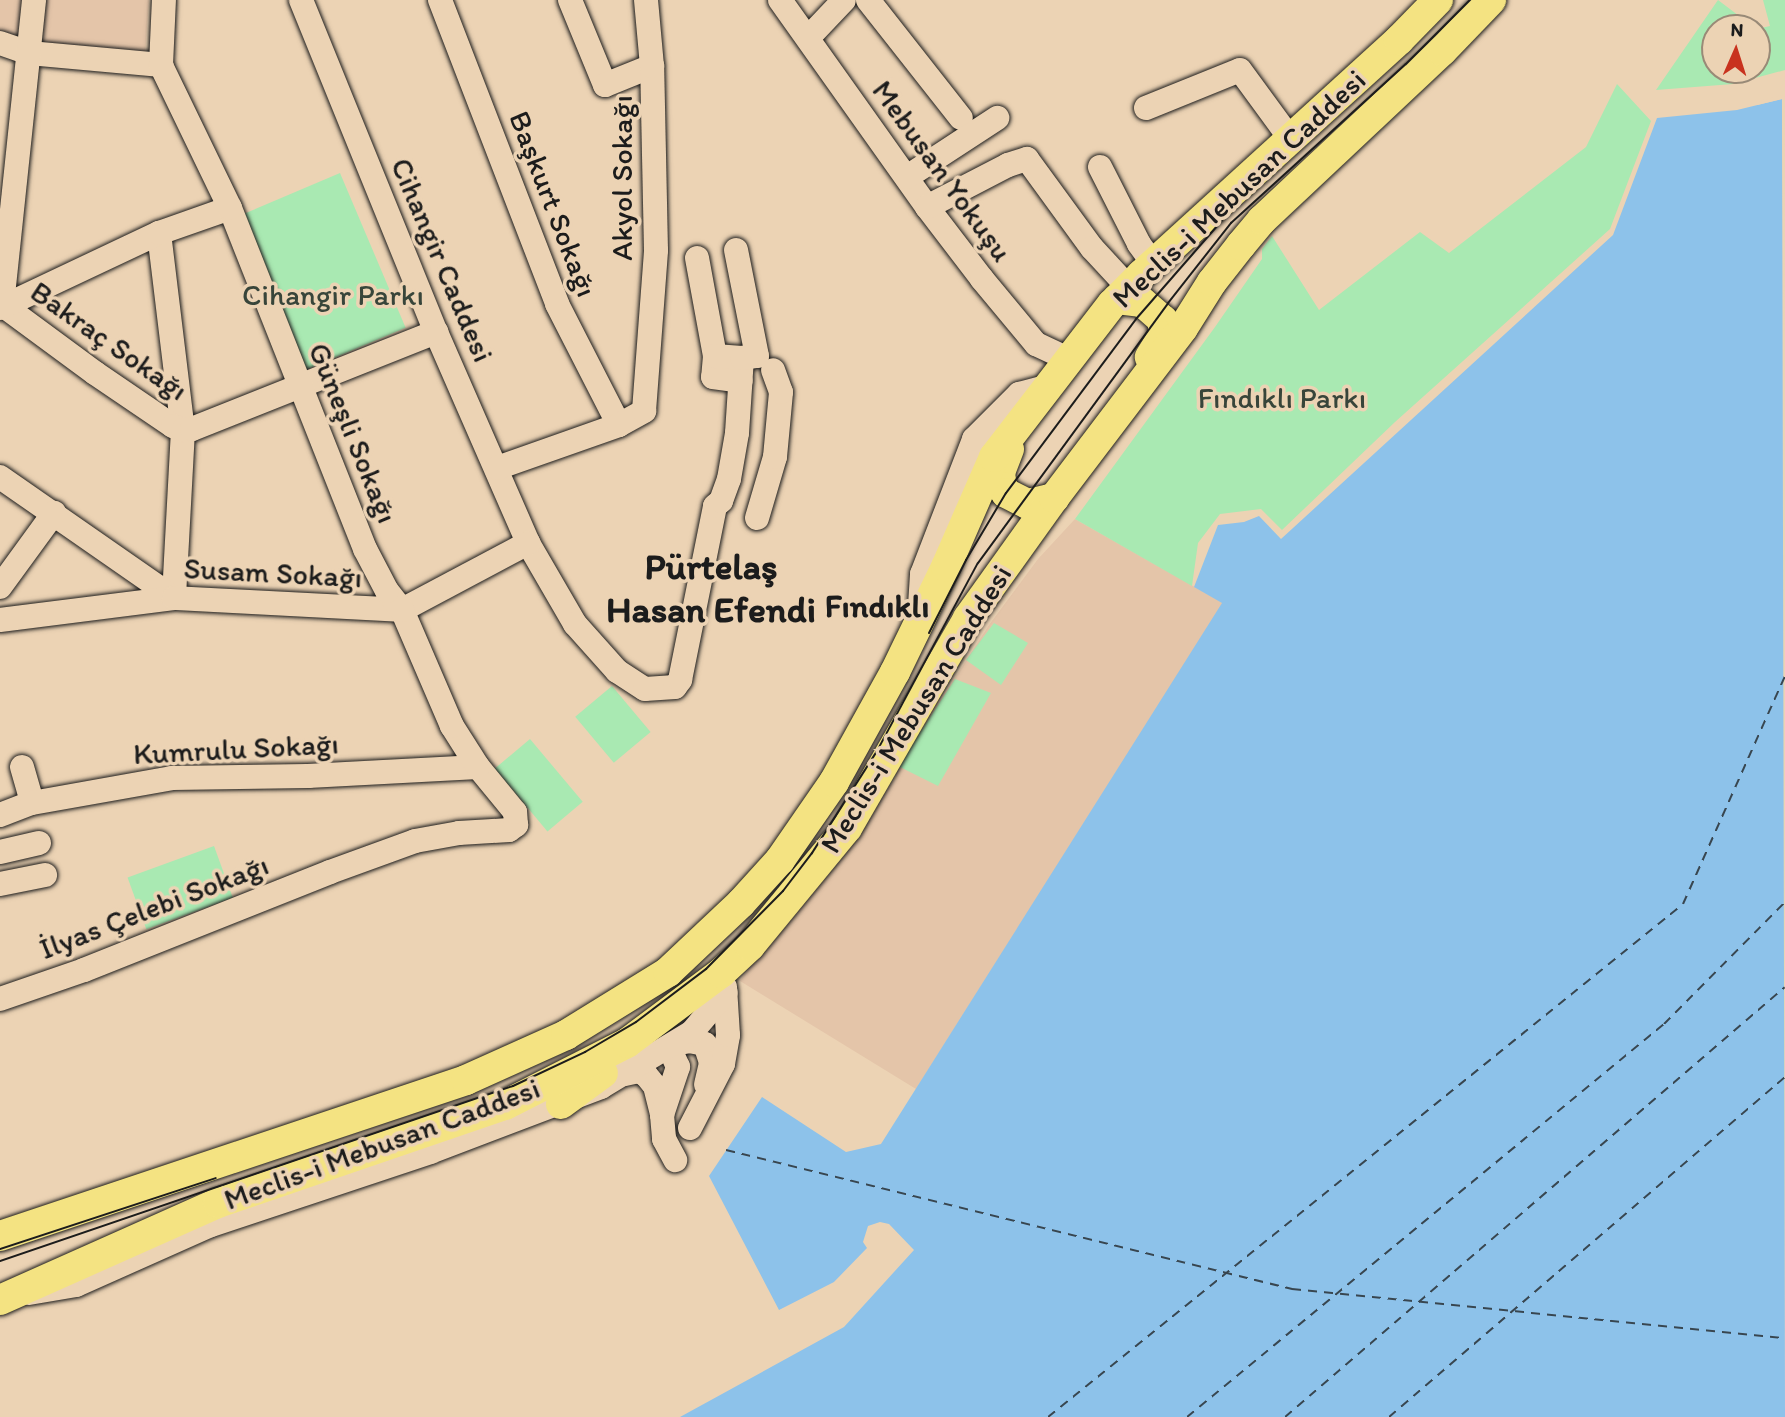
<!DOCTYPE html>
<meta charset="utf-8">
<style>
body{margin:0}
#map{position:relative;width:1785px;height:1417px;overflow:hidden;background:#ecd3b4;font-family:Itim,sans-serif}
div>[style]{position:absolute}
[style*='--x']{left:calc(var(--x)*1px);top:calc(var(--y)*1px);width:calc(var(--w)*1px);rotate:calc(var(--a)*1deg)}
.built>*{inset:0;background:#e4c5a9}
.green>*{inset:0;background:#a9e9b2;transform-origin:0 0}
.water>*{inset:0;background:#8dc2ea}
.pier>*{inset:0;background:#ecd3b4}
.ferry>*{height:2px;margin-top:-1px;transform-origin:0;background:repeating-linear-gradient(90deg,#384650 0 9px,transparent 0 16px)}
.roads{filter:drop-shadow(0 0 2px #1c1c1c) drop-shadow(0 0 2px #1c1c1c)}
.minor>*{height:24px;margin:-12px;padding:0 12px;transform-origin:12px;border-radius:12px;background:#ecd3b4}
.major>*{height:30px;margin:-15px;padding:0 15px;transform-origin:15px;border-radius:15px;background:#f4e382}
.tram>*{height:2px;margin:-1px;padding:0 1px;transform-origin:1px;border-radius:1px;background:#1c1c1c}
span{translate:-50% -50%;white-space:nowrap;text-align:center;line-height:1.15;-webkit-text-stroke:7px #ecd3b4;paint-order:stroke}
.street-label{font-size:30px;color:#1c1c1c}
.park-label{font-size:30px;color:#38453a}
.quarter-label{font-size:33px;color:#1c1c1c;font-weight:700}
.district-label{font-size:37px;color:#1c1c1c;font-weight:700}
.north{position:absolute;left:1701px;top:14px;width:70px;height:70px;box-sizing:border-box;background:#ecd3b4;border:2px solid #998a77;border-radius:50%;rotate:3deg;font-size:19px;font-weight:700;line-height:28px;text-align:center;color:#1c1c1c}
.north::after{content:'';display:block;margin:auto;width:24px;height:32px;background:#c8321e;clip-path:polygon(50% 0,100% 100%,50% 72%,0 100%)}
</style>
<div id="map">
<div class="built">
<i style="clip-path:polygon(0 0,149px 0,145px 53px,48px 48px,0 35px)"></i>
<i style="clip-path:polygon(1075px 519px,1223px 603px,916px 1089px,740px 981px,797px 902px,878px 803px,896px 777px,896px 770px,989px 625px,1038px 559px)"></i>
</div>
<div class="green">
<i style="clip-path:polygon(1718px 0,1755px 28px,1715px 28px,1715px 70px,1757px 70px,1757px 29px,1770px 26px,1763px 0,1785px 0,1785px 70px,1733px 84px,1656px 90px)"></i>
<i style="clip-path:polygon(1617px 84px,1651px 121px,1610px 229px,1395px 422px,1282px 530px,1261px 509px,1220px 514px,1198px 543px,1192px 586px,1075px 519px,1215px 327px,1262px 259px,1262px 249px,1272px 236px,1319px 310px,1420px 232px,1449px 253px,1586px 147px)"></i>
<i style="left:340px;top:173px;width:168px;height:108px;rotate:67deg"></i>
<i style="clip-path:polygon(994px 623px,1028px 643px,1001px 685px,966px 660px)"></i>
<i style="clip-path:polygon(955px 679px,991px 693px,938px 786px,898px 766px)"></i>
<i style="left:612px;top:686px;width:60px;height:48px;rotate:50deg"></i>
<i style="left:530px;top:739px;width:82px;height:46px;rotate:50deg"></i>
<i style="left:214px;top:846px;width:55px;height:92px;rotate:70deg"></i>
</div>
<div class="water">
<i style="clip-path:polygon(1782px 99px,1785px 1417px,680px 1417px,844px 1327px,914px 1250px,889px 1224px,880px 1222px,868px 1226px,863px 1242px,867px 1248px,834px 1282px,779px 1310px,709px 1176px,762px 1097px,846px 1152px,881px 1144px,1222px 603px,1194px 587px,1218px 525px,1244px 522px,1259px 516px,1281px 539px,1613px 235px,1657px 118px,1737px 110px)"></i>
</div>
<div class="pier">
<i style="clip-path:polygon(1782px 95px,1785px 97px,1784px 342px,1782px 99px,1757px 105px,1756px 102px)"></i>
</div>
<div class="ferry">
<i style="--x:726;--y:1150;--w:583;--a:13.8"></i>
<i style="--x:1292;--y:1289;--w:495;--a:5.7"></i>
<i style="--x:1048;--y:1417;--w:816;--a:-38.93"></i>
<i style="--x:1683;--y:904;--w:250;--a:-65.9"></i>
<i style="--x:1187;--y:1417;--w:618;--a:-39.49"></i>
<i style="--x:1664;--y:1024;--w:172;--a:-45.2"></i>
<i style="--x:1285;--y:1417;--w:659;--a:-40.7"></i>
<i style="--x:1389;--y:1417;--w:522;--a:-40.65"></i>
</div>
<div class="roads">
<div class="minor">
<i style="--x:301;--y:0;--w:358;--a:67.9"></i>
<i style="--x:436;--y:332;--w:230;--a:66.4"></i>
<i style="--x:528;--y:543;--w:94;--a:59.9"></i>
<i style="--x:575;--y:624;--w:63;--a:48.2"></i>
<i style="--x:617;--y:671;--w:33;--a:33"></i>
<i style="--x:645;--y:689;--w:30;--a:-4"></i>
<i style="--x:675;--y:687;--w:9;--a:-54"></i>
<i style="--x:680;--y:680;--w:177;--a:-78.6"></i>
<i style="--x:715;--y:506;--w:8;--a:-40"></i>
<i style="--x:721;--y:501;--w:23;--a:-70"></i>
<i style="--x:729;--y:479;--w:47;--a:-80.1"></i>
<i style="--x:737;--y:433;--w:75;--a:-86.2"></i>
<i style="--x:440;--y:0;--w:326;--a:68.9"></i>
<i style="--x:557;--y:304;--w:136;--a:62.9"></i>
<i style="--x:570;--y:0;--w:92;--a:67.6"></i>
<i style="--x:605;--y:85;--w:51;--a:-22"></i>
<i style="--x:780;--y:0;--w:254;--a:54.6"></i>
<i style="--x:927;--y:207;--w:91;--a:52.6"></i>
<i style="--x:982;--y:279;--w:85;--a:50.3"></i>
<i style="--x:1036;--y:344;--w:38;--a:25"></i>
<i style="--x:868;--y:0;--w:150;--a:51.8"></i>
<i style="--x:808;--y:38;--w:52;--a:-46.5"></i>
<i style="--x:0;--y:43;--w:31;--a:19"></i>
<i style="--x:29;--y:53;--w:133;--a:5.2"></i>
<i style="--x:1146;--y:108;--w:101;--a:-22"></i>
<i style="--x:1240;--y:70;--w:88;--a:53.8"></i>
<i style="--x:1100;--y:167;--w:86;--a:63.1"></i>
<i style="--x:1139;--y:244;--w:24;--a:54"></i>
<i style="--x:907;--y:177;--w:108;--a:-33.2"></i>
<i style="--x:927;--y:207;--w:91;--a:-27.4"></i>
<i style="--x:1008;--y:165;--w:20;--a:-18"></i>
<i style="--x:1027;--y:159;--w:110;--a:53.9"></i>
<i style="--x:1092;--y:248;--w:53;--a:47.3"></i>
<i style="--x:159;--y:233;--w:198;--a:83.1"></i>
<i style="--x:183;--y:430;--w:168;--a:93.1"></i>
<i style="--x:697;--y:258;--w:100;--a:79.6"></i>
<i style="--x:715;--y:356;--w:21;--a:95"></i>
<i style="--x:713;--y:377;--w:28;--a:8"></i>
<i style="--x:0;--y:303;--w:118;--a:36.4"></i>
<i style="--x:95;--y:373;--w:94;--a:34.2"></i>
<i style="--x:173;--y:426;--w:11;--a:22"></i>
<i style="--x:183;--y:430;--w:9;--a:-6"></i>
<i style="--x:192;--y:429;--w:263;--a:-21.7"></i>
<i style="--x:2;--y:305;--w:307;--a:-84"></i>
<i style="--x:0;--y:308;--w:176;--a:-25.3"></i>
<i style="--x:159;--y:233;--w:75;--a:-19.4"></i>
<i style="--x:715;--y:356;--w:27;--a:4"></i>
<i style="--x:742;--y:358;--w:15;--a:-8"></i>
<i style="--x:757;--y:356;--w:108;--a:-101.2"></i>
<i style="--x:497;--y:468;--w:129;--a:-19.4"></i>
<i style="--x:619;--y:425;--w:29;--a:-29"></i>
<i style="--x:644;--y:411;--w:161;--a:-85.7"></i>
<i style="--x:656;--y:250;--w:184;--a:-91.2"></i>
<i style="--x:652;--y:66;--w:66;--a:-95.2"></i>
<i style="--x:0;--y:477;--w:212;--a:34.8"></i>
<i style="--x:757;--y:518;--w:64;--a:-73.6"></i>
<i style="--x:775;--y:457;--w:65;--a:-84.7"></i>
<i style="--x:781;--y:392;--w:23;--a:-110"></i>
<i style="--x:0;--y:587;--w:92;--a:-53.9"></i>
<i style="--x:0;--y:620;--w:175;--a:-7.2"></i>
<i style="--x:174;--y:598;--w:228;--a:3"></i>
<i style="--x:402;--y:610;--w:143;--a:-28"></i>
<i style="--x:919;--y:621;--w:47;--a:-86.3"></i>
<i style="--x:922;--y:574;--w:145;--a:-68.9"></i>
<i style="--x:974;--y:439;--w:64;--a:-45"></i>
<i style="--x:1019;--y:394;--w:31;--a:-15"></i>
<i style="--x:22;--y:767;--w:37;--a:74"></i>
<i style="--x:0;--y:815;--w:34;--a:-21"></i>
<i style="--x:32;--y:803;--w:142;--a:-10.1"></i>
<i style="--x:172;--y:778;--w:136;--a:-0.8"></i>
<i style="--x:308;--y:776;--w:170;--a:-3"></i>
<i style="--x:0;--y:852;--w:40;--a:-13"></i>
<i style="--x:0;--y:884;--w:46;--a:-11.3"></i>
<i style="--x:0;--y:999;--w:89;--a:-19"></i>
<i style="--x:84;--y:970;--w:265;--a:-21.7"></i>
<i style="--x:330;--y:872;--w:90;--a:-20"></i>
<i style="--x:415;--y:841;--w:45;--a:-10.3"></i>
<i style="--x:459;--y:833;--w:50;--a:-3.4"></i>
<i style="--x:509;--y:830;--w:9;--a:-36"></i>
<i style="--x:516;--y:825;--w:13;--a:-94"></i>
<i style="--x:515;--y:812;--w:58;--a:-129.4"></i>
<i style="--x:478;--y:767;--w:49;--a:-122.4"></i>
<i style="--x:452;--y:726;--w:126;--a:-113.3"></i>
<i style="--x:402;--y:610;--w:24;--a:-128"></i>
<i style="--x:387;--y:591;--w:47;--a:-117.6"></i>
<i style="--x:365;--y:549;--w:367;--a:-111.6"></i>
<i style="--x:230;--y:208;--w:159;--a:-115.8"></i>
<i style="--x:161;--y:65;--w:65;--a:-87.4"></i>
<i style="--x:674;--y:1044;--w:15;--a:-11"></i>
<i style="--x:689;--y:1041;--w:16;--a:11"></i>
<i style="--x:705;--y:1044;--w:20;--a:72"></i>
<i style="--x:711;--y:1063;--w:22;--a:103"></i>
<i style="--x:625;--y:1074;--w:14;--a:-12"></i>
<i style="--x:639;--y:1071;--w:8;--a:30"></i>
<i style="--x:646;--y:1075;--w:14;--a:51"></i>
<i style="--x:655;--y:1086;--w:30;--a:76"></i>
<i style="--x:662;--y:1115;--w:51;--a:-71.6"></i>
<i style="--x:678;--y:1067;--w:22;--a:-114"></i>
<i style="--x:662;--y:1115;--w:24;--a:85"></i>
<i style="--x:664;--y:1139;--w:24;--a:62"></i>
<i style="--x:690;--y:1128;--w:72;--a:-62.7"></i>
<i style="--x:723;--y:1064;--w:29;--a:-80"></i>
<i style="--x:728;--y:1035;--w:48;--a:-93.6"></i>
<i style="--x:29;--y:1293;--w:48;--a:-9.7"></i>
<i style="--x:76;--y:1285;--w:148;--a:-24"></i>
<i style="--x:211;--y:1225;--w:231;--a:-18.4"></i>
<i style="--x:430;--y:1152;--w:183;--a:-20.8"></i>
<i style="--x:601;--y:1087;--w:106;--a:-31.1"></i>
<i style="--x:692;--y:1032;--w:52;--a:-49.6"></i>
</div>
<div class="major">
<i style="--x:1117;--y:299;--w:25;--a:7"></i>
<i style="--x:1142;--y:302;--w:28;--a:41"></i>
<i style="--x:1163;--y:320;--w:16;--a:90"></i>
<i style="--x:1163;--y:336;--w:25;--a:122"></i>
<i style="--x:1009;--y:449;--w:26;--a:111"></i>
<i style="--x:1000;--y:473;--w:14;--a:82"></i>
<i style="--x:1002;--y:487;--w:7;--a:56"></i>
<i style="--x:1006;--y:493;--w:25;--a:27"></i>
<i style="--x:1028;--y:504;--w:27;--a:-13"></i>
<i style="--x:561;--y:1104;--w:52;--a:-36.4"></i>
<i style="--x:0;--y:1236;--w:491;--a:-18.5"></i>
<i style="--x:466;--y:1080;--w:110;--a:-24.2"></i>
<i style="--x:566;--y:1035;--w:120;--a:-31.7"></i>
<i style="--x:668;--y:972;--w:100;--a:-43.4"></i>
<i style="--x:741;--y:903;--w:58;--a:-47.8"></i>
<i style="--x:780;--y:860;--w:95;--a:-55.3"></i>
<i style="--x:834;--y:782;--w:126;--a:-61"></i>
<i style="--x:895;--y:672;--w:117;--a:-64.1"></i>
<i style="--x:946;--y:567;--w:120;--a:-66.4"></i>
<i style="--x:994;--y:457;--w:193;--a:-52.4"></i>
<i style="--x:1112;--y:304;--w:42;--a:-45"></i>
<i style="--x:1142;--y:274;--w:348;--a:-42.3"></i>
<i style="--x:1399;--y:40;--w:56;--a:-45.7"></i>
<i style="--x:0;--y:1300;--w:239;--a:-24"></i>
<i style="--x:218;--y:1203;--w:303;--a:-18.9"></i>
<i style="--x:505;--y:1105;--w:137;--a:-26.9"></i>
<i style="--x:627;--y:1043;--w:117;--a:-36.7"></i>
<i style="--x:721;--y:973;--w:40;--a:-43"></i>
<i style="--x:750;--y:946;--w:153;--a:-50.6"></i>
<i style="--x:847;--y:828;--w:242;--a:-60"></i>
<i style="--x:968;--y:618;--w:148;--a:-54.4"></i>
<i style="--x:1054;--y:498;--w:213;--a:-52.8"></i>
<i style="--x:1183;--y:328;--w:54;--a:-57.8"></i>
<i style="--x:1212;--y:282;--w:47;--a:-51.9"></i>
<i style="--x:1241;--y:245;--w:33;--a:-50"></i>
<i style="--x:1262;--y:220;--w:247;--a:-43.2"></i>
<i style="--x:1442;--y:51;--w:71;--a:-46.1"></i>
</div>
</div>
<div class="tram">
<i style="--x:929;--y:633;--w:82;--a:-63.1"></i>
<i style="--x:966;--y:560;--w:78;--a:-59.2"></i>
<i style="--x:1006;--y:493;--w:217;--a:-53.2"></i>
<i style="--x:1136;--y:319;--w:134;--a:-48.9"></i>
<i style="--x:0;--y:1249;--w:227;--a:-18.2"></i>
<i style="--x:0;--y:1261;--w:542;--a:-18.84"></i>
<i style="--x:513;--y:1086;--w:80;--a:-25.3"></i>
<i style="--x:585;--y:1052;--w:59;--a:-30.5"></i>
<i style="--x:636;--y:1022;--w:88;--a:-37.1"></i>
<i style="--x:706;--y:969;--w:110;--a:-45.4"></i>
<i style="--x:783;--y:891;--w:48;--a:-52.7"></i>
<i style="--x:812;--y:853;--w:121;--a:-57.5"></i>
<i style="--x:877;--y:751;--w:213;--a:-61.8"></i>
<i style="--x:978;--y:563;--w:322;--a:-53.8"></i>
<i style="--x:1168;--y:303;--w:102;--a:-51.8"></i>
<i style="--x:1231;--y:223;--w:236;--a:-42.3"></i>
<i style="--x:1406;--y:64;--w:91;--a:-45"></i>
</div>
<div class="street-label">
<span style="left:942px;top:171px;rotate:54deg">Mebusan Yokuşu</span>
<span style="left:622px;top:178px;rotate:-90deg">Akyol Sokağı</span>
<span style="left:1239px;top:189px;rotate:-43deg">Meclis-i Mebusan Caddesi</span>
<span style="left:553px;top:204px;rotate:69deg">Başkurt Sokağı</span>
<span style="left:442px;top:260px;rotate:67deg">Cihangir Caddesi</span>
<span style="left:109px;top:341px;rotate:35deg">Bakraç Sokağı</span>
<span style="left:353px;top:433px;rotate:68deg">Güneşli Sokağı</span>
<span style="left:273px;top:573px;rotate:3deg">Susam Sokağı</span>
<span style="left:916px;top:709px;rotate:-58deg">Meclis-i Mebusan Caddesi</span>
<span style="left:236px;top:749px;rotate:-3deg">Kumrulu Sokağı</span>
<span style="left:154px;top:907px;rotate:-21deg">İlyas Çelebi Sokağı</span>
<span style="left:382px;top:1144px;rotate:-20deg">Meclis-i Mebusan Caddesi</span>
</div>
<div class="park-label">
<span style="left:333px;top:295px">Cihangir Parkı</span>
<span style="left:1282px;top:398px">Fındıklı Parkı</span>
</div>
<div class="quarter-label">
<span style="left:877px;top:606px">Fındıklı</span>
</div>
<div class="district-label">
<span style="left:711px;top:588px">Pürtelaş<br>Hasan Efendi</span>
</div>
<div class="north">N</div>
</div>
